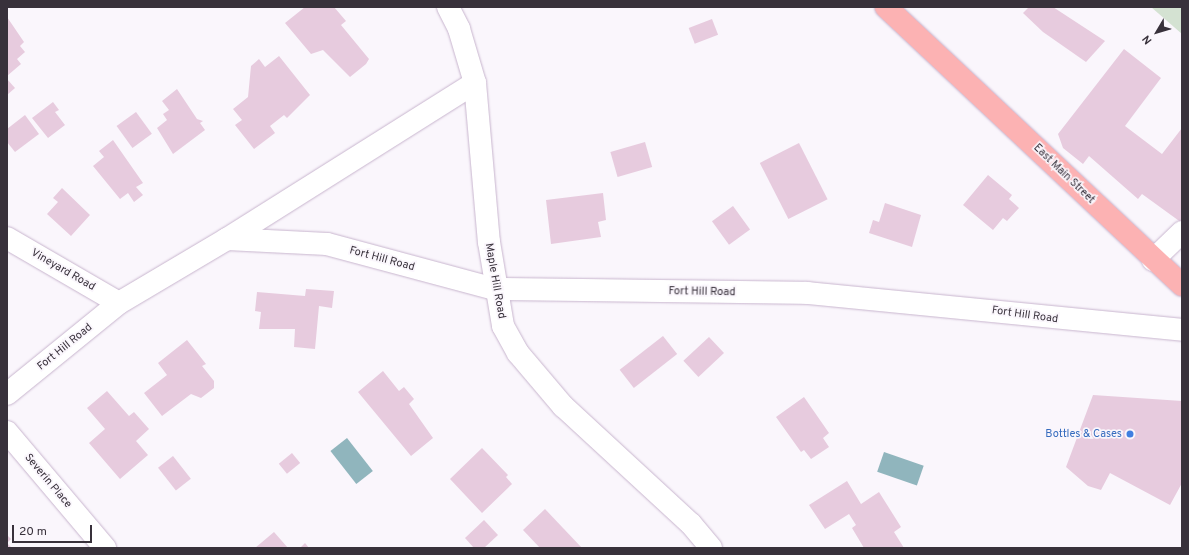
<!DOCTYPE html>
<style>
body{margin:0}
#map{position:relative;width:1189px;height:555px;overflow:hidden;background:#faf6fc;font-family:Overpass,sans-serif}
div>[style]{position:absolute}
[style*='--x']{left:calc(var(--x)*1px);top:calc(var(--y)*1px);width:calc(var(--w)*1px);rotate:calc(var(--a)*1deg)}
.green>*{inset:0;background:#d4e2d2}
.water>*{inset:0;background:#90b5bd;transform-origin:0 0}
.building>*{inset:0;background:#e7cbde;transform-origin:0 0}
.roads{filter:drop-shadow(0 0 1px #c8b5ce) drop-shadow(0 0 1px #c8b5ce)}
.minor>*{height:22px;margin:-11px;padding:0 11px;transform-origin:11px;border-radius:11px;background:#fff}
.major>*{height:22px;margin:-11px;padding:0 11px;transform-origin:11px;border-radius:11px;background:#fcb2b3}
.dots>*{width:11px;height:11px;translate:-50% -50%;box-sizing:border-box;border:2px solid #faf6fc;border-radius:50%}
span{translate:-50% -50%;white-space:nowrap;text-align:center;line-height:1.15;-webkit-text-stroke:3.5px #faf6fc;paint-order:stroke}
.street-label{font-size:11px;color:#38313b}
.shop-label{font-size:11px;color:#366cbe}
.right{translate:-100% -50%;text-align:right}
.frame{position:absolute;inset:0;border:8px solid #38313b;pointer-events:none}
.north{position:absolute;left:1137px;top:12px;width:40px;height:40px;-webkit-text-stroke:3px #faf6fc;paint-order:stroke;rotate:232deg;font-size:11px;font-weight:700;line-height:16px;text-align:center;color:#38313b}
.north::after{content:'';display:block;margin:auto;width:14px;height:18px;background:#38313b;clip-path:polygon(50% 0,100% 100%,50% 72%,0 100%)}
.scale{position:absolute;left:12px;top:525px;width:80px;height:18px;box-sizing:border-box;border:2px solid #38313b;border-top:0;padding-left:5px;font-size:12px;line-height:14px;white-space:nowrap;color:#38313b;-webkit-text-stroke:3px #faf6fc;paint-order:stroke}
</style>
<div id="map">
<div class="green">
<i style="clip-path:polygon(1151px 7px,1182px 7px,1182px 34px)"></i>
</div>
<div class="water">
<i style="left:347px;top:438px;width:42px;height:21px;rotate:52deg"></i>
<i style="left:884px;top:452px;width:42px;height:21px;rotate:19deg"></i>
</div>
<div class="building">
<i style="clip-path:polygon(305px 7px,334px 7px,346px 21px,341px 25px,369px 59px,366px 64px,350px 77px,323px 50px,311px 54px,285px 23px)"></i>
<i style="clip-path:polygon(1029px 7px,1053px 7px,1105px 41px,1086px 62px,1043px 32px,1023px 13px)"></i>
<i style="clip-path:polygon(7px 17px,24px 42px,20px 46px,25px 52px,17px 59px,21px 64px,7px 76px)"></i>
<i style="left:712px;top:19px;width:17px;height:25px;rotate:69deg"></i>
<i style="clip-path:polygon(1124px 49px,1161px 78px,1125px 126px,1162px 154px,1182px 128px,1182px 223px,1142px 194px,1138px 199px,1089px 156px,1083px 164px,1063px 148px,1058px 134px)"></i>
<i style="clip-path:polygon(279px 56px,310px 95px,287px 118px,284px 115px,270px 126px,275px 133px,254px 149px,235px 125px,242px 120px,233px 109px,248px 97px,251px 66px,259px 59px,265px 67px)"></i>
<i style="clip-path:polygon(7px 79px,15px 88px,7px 95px)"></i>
<i style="clip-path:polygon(177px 89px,197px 119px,203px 121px,200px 123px,205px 130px,173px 154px,157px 128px,167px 120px,163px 114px,169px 110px,162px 101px)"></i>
<i style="clip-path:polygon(53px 102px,59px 110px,55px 112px,65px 125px,48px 138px,32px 118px)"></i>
<i style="left:136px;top:112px;width:27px;height:24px;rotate:54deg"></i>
<i style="clip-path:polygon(25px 115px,39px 134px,15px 152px,7px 142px,7px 129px)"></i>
<i style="clip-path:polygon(113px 140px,143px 183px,136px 187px,143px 195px,134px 202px,128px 193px,120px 199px,93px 166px,104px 157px,99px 151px)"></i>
<i style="left:645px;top:142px;width:26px;height:36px;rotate:74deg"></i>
<i style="left:799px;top:143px;width:63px;height:44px;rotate:63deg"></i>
<i style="clip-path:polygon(988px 175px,1012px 195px,1009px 199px,1019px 208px,1007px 221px,1003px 218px,993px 230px,963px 205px)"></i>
<i style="clip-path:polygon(62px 188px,90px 215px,71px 236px,47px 214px,58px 202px,53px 198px)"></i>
<i style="clip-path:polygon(603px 193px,606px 220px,598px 222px,601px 237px,551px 244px,546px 200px)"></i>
<i style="clip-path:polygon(885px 203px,921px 215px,912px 247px,869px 233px,873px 220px,879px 222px)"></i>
<i style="left:733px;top:206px;width:29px;height:26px;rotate:54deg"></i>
<i style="clip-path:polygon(306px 289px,334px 291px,332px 308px,319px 306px,315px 349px,294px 347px,295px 329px,259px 329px,261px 312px,255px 311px,257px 292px,305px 296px)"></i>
<i style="left:663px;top:336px;width:23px;height:55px;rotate:52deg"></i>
<i style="left:709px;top:337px;width:22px;height:35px;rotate:47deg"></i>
<i style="clip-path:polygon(187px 340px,206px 364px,202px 366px,214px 381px,214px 388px,201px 398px,191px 394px,162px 416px,144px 393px,167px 375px,158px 363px)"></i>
<i style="clip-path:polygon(383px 371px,399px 391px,404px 387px,414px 399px,409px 404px,433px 438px,411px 456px,358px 392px)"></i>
<i style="clip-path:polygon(107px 391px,129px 416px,134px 412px,149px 429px,136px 441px,148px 455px,120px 479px,89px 443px,105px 429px,87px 408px)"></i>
<i style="clip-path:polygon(1093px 395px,1182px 401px,1182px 483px,1170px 505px,1110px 473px,1101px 490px,1088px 486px,1066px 467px)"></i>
<i style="clip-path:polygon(804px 397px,829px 433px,823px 438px,829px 447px,811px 459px,804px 450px,801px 452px,776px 417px)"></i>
<i style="clip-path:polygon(482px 448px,508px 475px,506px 477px,512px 484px,482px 513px,450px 479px)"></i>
<i style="left:292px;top:453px;width:13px;height:17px;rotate:51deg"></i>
<i style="left:173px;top:456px;width:29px;height:19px;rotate:52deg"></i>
<i style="clip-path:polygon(847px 481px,861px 504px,879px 492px,901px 527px,894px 532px,904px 548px,864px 548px,852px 528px,856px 525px,849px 514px,825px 529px,809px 505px)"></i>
<i style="clip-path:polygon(545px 509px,582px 548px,540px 548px,523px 530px)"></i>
<i style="clip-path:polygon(484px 520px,498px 535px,484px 548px,474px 548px,465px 538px)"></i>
<i style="clip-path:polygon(274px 532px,288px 548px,255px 548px)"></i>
<i style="clip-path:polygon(7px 535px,11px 539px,7px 543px,12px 548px,7px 548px)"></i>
<i style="clip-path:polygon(305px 543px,309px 548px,300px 548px)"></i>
</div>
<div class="roads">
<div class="minor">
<i style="--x:448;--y:7;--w:25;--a:63"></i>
<i style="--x:459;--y:29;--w:56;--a:73.5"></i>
<i style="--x:475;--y:83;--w:160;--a:85"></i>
<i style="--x:489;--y:242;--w:85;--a:80.5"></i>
<i style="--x:503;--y:326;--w:31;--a:61"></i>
<i style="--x:518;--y:353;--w:70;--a:49.7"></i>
<i style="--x:563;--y:406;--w:174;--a:42.7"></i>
<i style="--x:691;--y:524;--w:31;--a:50"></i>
<i style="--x:7;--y:238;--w:129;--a:30.1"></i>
<i style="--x:227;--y:239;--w:293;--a:-32.2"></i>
<i style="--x:1153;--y:260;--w:40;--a:-44"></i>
<i style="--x:7;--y:394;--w:144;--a:-39.1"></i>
<i style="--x:119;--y:303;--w:126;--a:-30.7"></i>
<i style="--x:227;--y:239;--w:100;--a:2.9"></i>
<i style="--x:327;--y:244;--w:174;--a:15"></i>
<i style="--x:495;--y:289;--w:312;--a:0.7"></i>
<i style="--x:807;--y:293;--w:377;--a:5.6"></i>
<i style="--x:7;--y:432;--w:152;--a:49.8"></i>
</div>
<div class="major">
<i style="--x:886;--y:7;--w:406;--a:43.2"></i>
</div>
</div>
<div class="dots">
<i style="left:1130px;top:434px;background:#3f7fe0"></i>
</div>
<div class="street-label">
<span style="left:1064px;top:174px;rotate:44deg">East Main Street</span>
<span style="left:382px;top:259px;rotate:15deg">Fort Hill Road</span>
<span style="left:63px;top:270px;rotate:30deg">Vineyard Road</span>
<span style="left:495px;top:281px;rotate:80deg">Maple Hill Road</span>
<span style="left:702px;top:292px;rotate:1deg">Fort Hill Road</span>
<span style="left:1025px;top:315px;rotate:8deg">Fort Hill Road</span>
<span style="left:65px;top:347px;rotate:-39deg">Fort Hill Road</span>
<span style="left:48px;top:481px;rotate:50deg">Severin Place</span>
</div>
<div class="shop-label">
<span class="right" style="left:1122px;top:434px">Bottles &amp; Cases</span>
</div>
<div class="frame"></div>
<div class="north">N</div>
<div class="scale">20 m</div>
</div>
